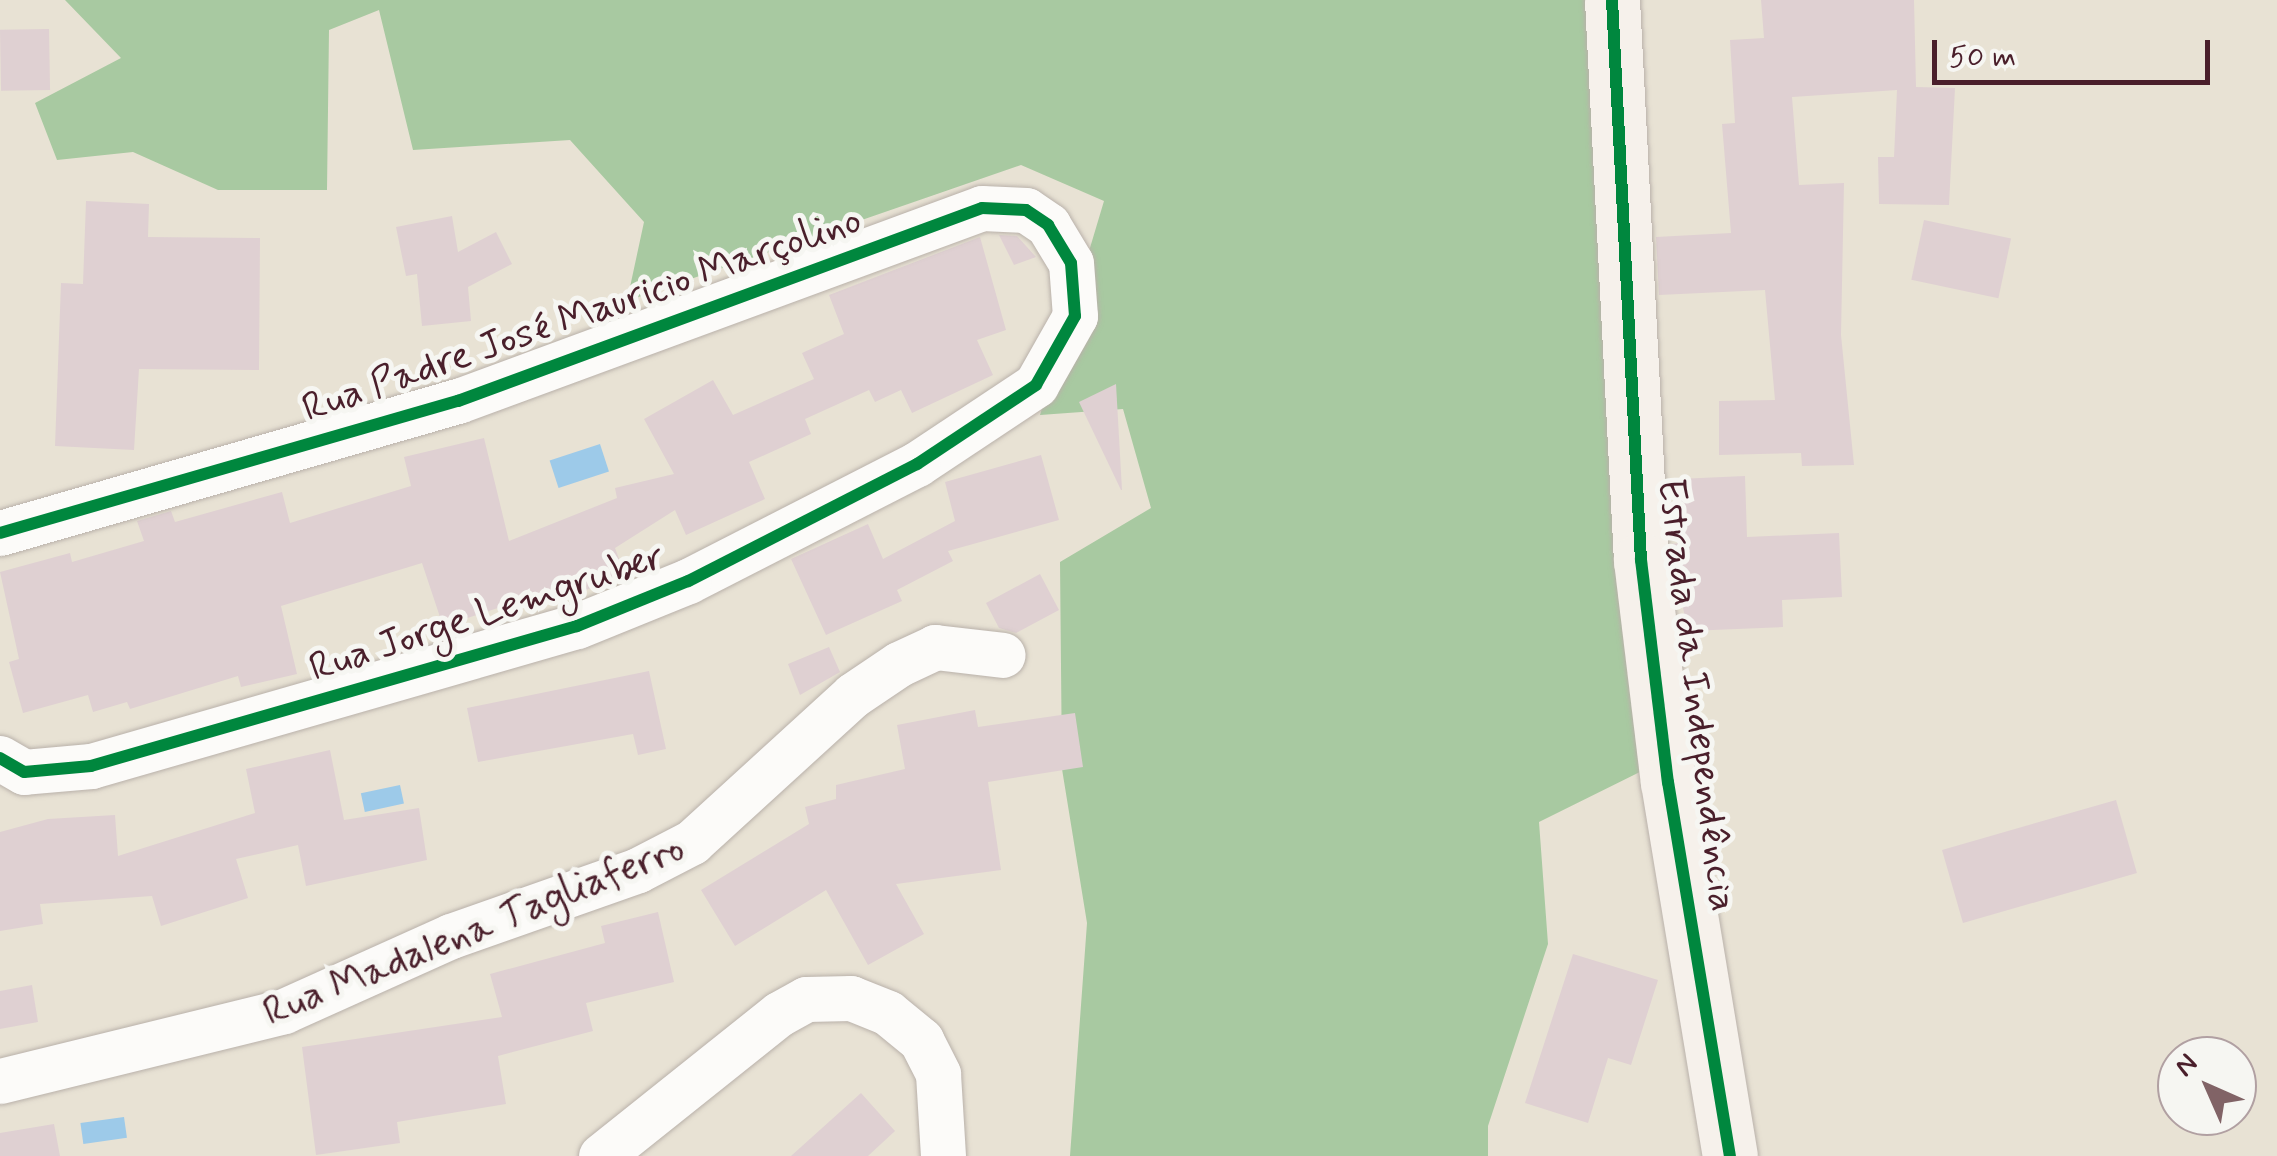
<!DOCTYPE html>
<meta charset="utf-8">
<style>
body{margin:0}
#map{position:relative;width:2277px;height:1156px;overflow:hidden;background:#e8e2d4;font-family:Mynerve,sans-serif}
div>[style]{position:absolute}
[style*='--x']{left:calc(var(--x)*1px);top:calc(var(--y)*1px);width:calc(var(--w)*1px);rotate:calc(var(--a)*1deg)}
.forest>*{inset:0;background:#a8c9a1}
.water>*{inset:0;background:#9dcae9;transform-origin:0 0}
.building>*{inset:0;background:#dfd0d2;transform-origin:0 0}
.roads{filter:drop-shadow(0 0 2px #b9b1aa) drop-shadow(0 0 2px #b9b1aa)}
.street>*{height:45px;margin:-22.5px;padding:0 22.5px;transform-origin:22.5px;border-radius:22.5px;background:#fcfbf9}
.secondary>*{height:55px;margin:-27.5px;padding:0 27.5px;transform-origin:27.5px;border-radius:27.5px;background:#f6f1eb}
.cycleway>*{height:12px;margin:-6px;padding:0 6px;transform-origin:6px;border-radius:6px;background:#00873e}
span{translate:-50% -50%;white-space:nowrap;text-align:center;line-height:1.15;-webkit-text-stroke:10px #f6f6f2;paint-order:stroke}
.street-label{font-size:40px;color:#4a1f2b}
.north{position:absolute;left:2157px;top:1036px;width:100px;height:100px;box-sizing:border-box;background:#f6f6f2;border:2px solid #b1a0a2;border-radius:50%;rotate:315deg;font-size:28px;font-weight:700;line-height:40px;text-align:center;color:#4a1f2b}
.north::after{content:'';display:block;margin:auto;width:35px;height:45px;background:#816366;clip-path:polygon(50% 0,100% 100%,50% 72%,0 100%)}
.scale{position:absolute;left:1932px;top:40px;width:278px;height:45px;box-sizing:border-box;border:5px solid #4a1f2b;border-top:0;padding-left:12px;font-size:30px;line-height:35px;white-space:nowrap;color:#4a1f2b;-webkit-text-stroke:8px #f6f6f2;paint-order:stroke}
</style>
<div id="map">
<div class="forest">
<i style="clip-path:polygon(65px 0,1607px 0,1656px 764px,1539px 822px,1548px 944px,1488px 1126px,1488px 1156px,1070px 1156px,1087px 923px,1062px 769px,1060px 562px,1151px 508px,1123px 409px,1040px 415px,1104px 201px,1021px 165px,627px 301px,644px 222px,570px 140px,413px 150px,379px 10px,329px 30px,327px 190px,218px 190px,133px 152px,57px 160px,35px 103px,121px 58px)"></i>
</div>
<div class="water">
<i style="left:600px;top:444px;width:29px;height:53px;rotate:72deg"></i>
<i style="left:400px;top:785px;width:19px;height:40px;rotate:78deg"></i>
<i style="left:124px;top:1117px;width:21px;height:44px;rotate:82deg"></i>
</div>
<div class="building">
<i style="clip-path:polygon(1761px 0,1914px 0,1916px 87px,1955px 88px,1949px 205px,1879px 204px,1878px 157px,1894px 157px,1897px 90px,1792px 97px,1799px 185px,1844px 183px,1841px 335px,1854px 465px,1802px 466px,1801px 453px,1719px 455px,1719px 401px,1775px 400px,1765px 290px,1659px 295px,1656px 237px,1731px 233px,1722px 124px,1735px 123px,1730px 40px,1764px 38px)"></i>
<i style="left:49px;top:29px;width:61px;height:49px;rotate:89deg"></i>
<i style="clip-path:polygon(86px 201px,149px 204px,148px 237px,260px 238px,259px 370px,139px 369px,134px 450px,55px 446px,61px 283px,83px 284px)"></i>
<i style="clip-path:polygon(452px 216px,458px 252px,496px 232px,512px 264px,468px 287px,471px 321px,422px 326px,417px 274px,406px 276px,396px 227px)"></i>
<i style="left:1924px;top:220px;width:89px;height:61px;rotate:12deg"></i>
<i style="clip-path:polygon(999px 235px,1017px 236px,1036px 257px,1014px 265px)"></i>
<i style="clip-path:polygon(980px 237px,1006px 330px,977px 340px,993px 375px,912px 413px,901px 390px,875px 402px,869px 390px,805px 419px,811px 434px,749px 462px,765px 499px,686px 535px,675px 510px,615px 548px,625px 575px,563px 599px,559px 588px,443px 626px,422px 563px,281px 606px,297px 674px,241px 687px,238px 676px,130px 709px,127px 702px,93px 712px,88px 695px,23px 713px,9px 662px,19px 659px,0 572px,70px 553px,72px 562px,144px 541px,137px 521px,171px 511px,175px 522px,282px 492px,290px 523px,411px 486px,404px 457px,484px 438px,509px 541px,617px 498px,615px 488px,674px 474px,644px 419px,713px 380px,733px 415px,814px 379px,802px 353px,844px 334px,829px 295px)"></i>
<i style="clip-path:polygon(1116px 384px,1122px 490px,1121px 490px,1079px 402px)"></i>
<i style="clip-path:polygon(1041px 455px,1059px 520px,948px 551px,953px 561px,897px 590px,902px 601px,826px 635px,791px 559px,868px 524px,883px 559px,955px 521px,945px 482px)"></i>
<i style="clip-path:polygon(1745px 476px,1747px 537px,1839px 533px,1842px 597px,1782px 600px,1783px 627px,1688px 631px,1672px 557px,1671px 544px,1680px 543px,1678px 479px)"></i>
<i style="clip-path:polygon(1040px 574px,1059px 610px,1016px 633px,999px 628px,986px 603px)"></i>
<i style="clip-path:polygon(829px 647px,840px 672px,800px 695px,788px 664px)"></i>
<i style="clip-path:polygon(649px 671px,666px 749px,638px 755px,633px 734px,478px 762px,467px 708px)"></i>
<i style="clip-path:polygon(975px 710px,978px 727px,1075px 713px,1083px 767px,988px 782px,1001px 870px,896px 884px,924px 934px,868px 965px,826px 890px,735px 946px,701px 890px,809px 824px,805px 807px,836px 799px,836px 785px,905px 769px,897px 725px)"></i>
<i style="clip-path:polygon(330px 750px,344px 820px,419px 808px,427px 860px,306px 886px,298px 845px,236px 859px,248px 898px,161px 926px,152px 896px,40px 904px,43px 924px,0 931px,0 832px,48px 819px,115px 815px,118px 856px,255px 813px,246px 769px)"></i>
<i style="left:2116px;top:800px;width:76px;height:181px;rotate:74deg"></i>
<i style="clip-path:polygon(658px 912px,674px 982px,586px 1003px,593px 1031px,498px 1056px,506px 1104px,397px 1122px,400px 1143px,316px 1155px,302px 1047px,502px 1017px,490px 974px,605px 943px,601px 926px)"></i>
<i style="clip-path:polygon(1573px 954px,1658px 980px,1631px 1065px,1608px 1058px,1588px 1123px,1525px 1103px)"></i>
<i style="clip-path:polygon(32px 985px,38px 1022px,0 1029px,0 991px)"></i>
<i style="clip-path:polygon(861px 1093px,895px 1131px,868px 1156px,791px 1156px)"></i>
<i style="clip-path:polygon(54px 1124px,60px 1156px,0 1156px,0 1133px)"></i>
</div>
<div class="roads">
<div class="street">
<i style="--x:0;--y:533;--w:477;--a:-16.1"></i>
<i style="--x:458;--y:401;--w:558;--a:-20.22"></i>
<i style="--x:982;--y:208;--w:44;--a:2.6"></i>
<i style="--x:1026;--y:210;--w:27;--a:34"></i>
<i style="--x:1048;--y:225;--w:44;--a:58.8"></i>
<i style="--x:1071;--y:263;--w:53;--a:85.7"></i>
<i style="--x:1075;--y:316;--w:79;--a:119.5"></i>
<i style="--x:1036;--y:385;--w:143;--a:146.4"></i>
<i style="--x:917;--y:464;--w:257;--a:152.9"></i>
<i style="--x:688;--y:581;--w:120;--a:157.9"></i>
<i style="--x:577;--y:626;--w:506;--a:163.93"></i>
<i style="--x:91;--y:766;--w:67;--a:174.9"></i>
<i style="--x:24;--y:772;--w:28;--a:-150"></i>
<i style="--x:0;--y:1081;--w:292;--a:-13.8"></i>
<i style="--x:284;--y:1011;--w:183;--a:-24.2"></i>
<i style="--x:451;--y:936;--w:198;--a:-19.4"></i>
<i style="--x:638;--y:870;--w:61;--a:-27.4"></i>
<i style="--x:692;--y:842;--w:218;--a:-42.4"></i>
<i style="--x:853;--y:695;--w:55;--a:-34"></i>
<i style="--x:899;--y:664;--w:40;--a:-25"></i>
<i style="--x:935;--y:647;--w:68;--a:6.7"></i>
<i style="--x:601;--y:1156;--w:228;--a:-38.6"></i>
<i style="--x:779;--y:1014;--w:31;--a:-29"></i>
<i style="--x:806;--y:999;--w:45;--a:-1.3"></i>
<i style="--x:851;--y:998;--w:40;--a:22"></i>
<i style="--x:888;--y:1013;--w:43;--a:39.3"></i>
<i style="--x:921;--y:1040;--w:38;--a:63"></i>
<i style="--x:938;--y:1074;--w:82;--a:86.5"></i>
</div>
<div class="secondary">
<i style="--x:1612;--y:0;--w:561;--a:87.04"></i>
<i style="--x:1641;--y:560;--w:224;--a:83.1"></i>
<i style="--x:1668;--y:782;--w:379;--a:80.6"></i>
</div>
</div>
<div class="cycleway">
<i style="--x:1612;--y:0;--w:561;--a:87.04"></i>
<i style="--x:1641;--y:560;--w:224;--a:83.1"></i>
<i style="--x:1668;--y:782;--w:379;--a:80.6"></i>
<i style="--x:0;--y:533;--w:477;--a:-16.1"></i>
<i style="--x:458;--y:401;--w:558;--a:-20.22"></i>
<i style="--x:982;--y:208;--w:44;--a:2.6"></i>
<i style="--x:1026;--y:210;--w:27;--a:34"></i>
<i style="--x:1048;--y:225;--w:44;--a:58.8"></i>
<i style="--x:1071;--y:263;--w:53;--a:85.7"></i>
<i style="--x:1075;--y:316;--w:79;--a:119.5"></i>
<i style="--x:1036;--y:385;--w:143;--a:146.4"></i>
<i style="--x:917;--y:464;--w:257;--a:152.9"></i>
<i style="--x:688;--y:581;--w:120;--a:157.9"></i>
<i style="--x:577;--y:626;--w:506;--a:163.93"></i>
<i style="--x:91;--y:766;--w:67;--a:174.9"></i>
<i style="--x:24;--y:772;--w:28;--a:-150"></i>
</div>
<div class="street-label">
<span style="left:582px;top:315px;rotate:-19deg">Rua Padre José Mauricio Marçolino</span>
<span style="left:487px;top:613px;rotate:-18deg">Rua Jorge Lemgruber</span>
<span style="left:1696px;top:695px;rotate:83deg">Estrada da Independência</span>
<span style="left:474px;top:931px;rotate:-22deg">Rua Madalena Tagliaferro</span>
</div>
<div class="north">N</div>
<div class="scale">50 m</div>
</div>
